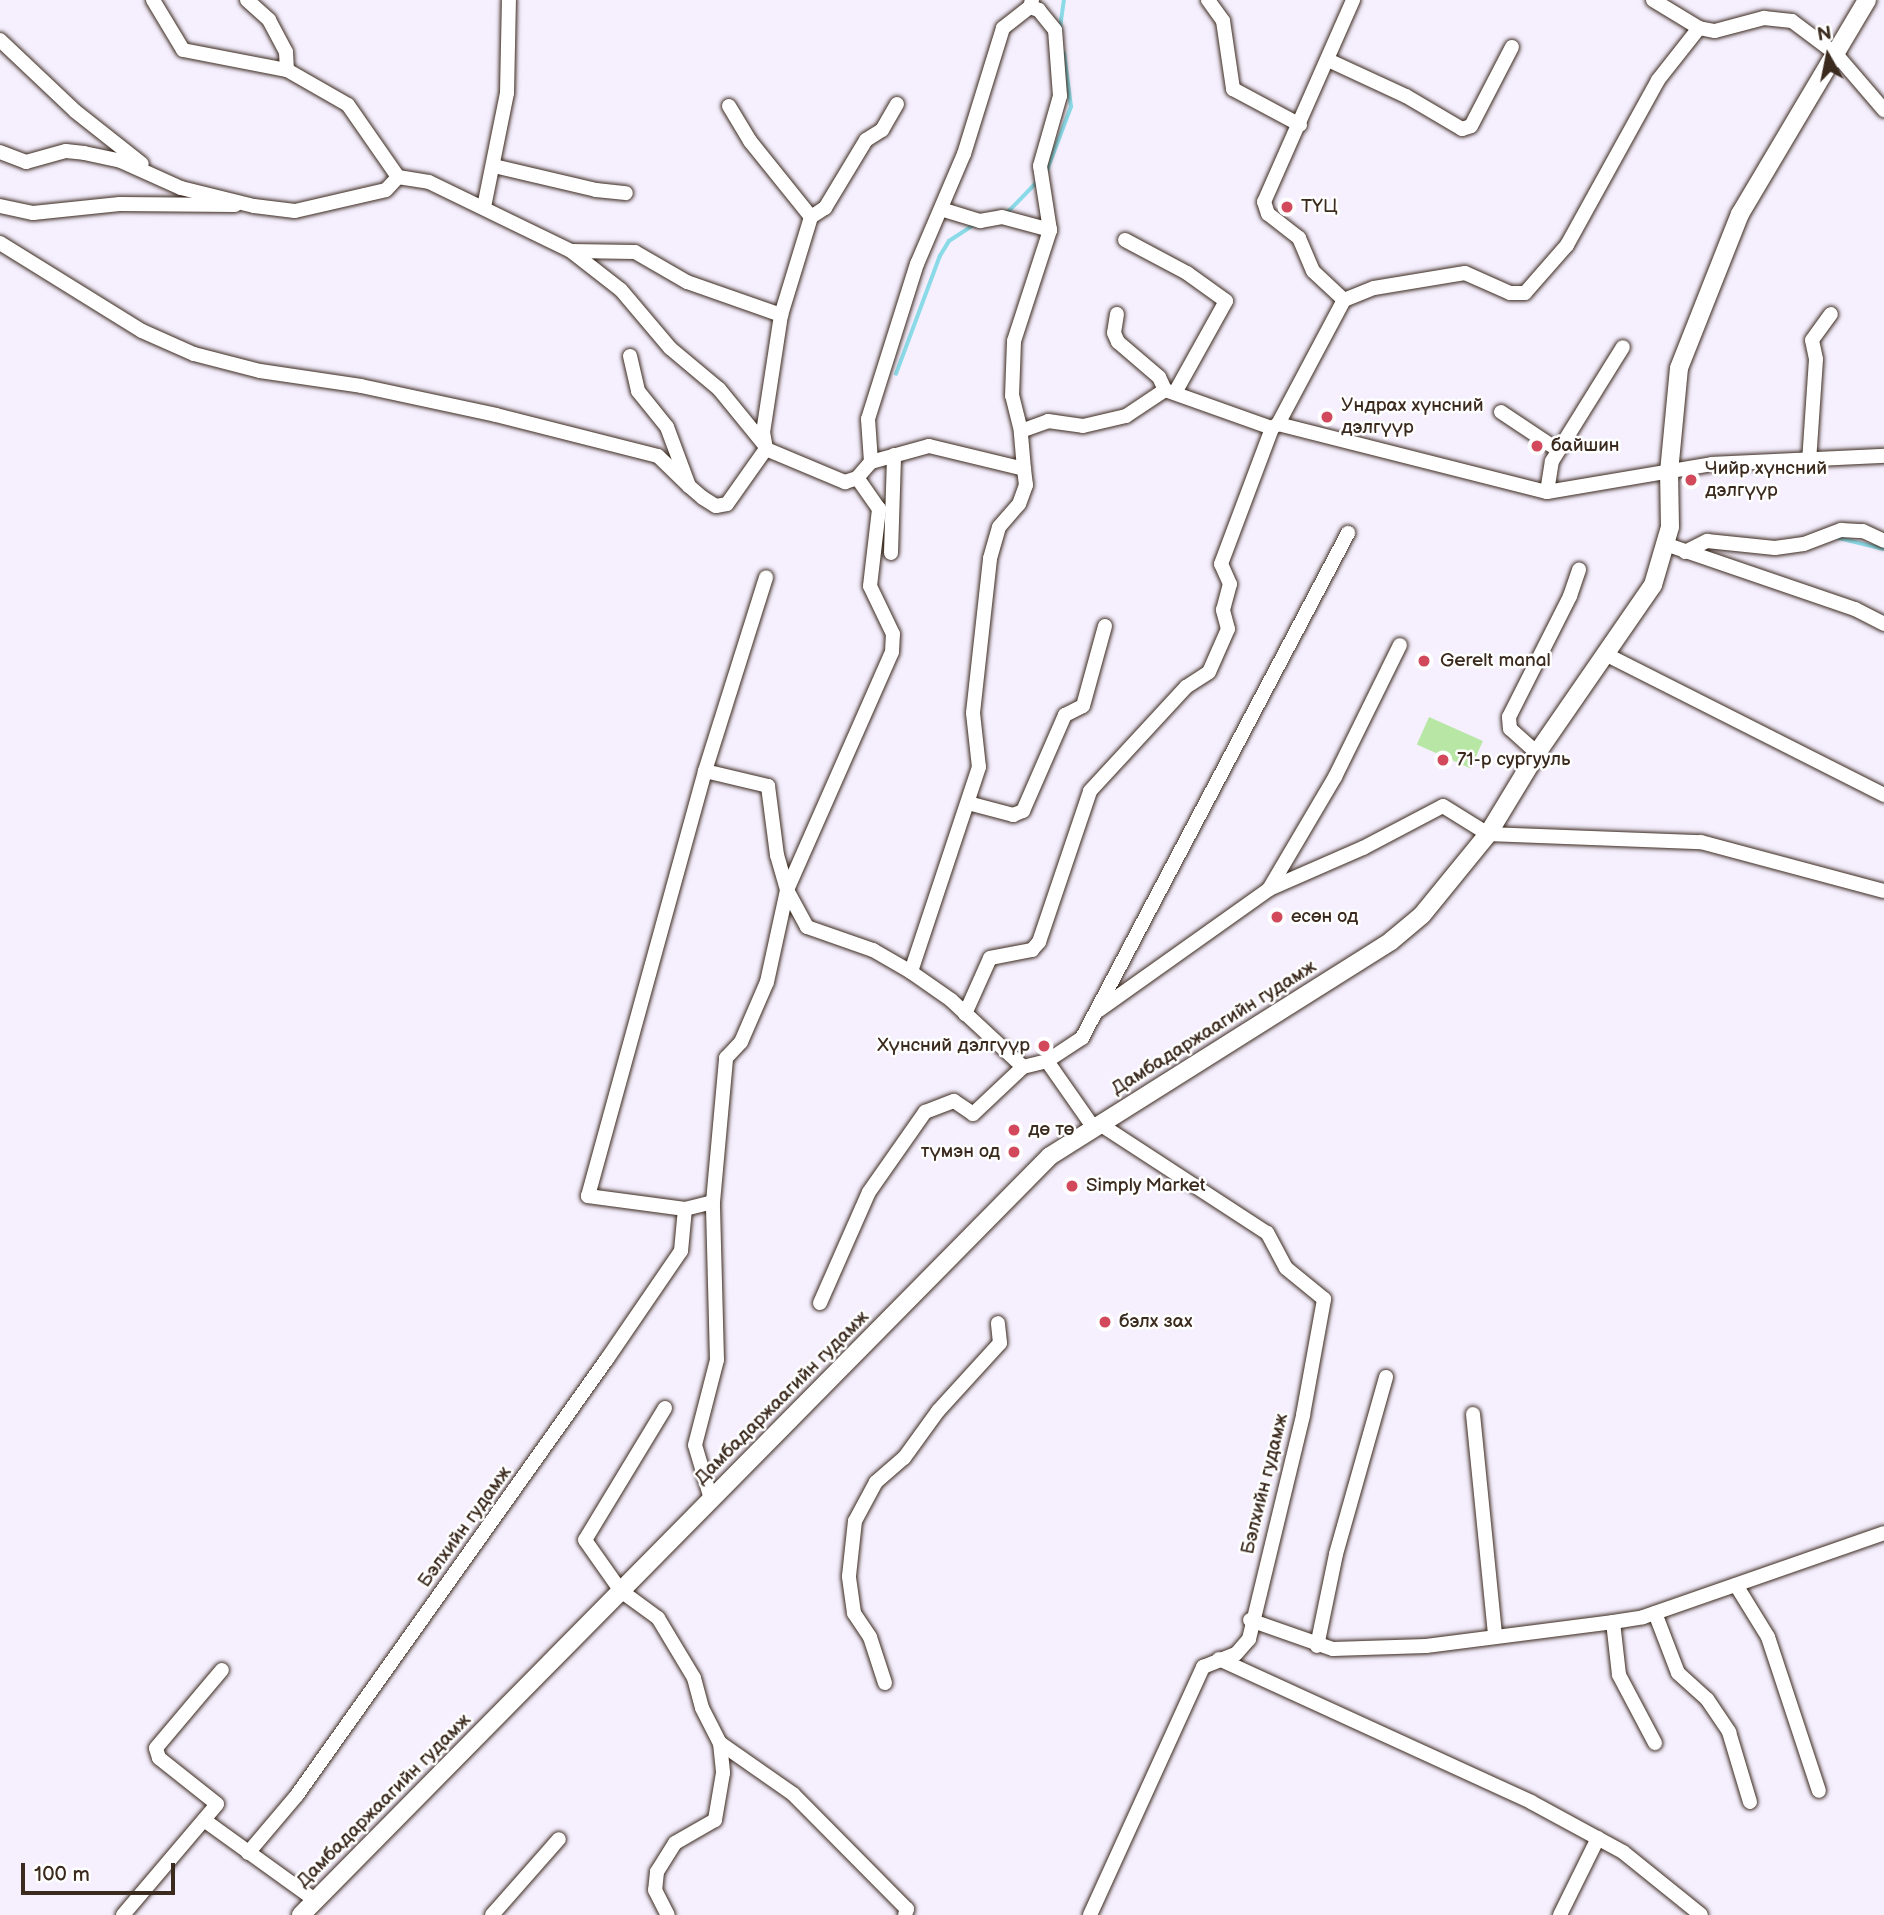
<!DOCTYPE html>
<meta charset="utf-8">
<style>
body{margin:0}
#map{position:relative;width:1884px;height:1915px;overflow:hidden;background:#f5effe;font-family:"Balsamiq Sans",sans-serif}
div>[style]{position:absolute}
[style*='--x']{left:calc(var(--x)*1px);top:calc(var(--y)*1px);width:calc(var(--w)*1px);rotate:calc(var(--a)*1deg)}
.green>*{inset:0;background:#b8e7a5;transform-origin:0 0}
.stream>*{height:3.5px;margin:-1.75px;padding:0 1.75px;transform-origin:1.75px;border-radius:1.75px;background:#8adae7}
.roads{filter:drop-shadow(0 0 2px #3b2a1e) drop-shadow(0 0 2px #3b2a1e)}
.minor>*{height:14px;margin:-7px;padding:0 7px;transform-origin:7px;border-radius:7px;background:#fff}
.major>*{height:18px;margin:-9px;padding:0 9px;transform-origin:9px;border-radius:9px;background:#fff}
.dots>*{width:19px;height:19px;translate:-50% -50%;box-sizing:border-box;border:4px solid #fff;border-radius:50%}
span{translate:-50% -50%;white-space:nowrap;text-align:center;line-height:1.15;-webkit-text-stroke:5px #fff;paint-order:stroke}
.poi-label{font-size:19px;color:#3b2a1e}
.left{translate:0 -50%;text-align:left}
.right{translate:-100% -50%;text-align:right}
.street-label{font-size:19px;color:#3b2a1e}
.north{position:absolute;left:1793px;top:21px;width:70px;height:70px;-webkit-text-stroke:5px #fff;paint-order:stroke;rotate:351deg;font-size:19px;font-weight:700;line-height:28px;text-align:center;color:#3b2a1e}
.north::after{content:'';display:block;margin:auto;width:24px;height:32px;background:#3b2a1e;clip-path:polygon(50% 0,100% 100%,50% 72%,0 100%)}
.scale{position:absolute;left:21px;top:1863px;width:154px;height:32px;box-sizing:border-box;border:4px solid #3b2a1e;border-top:0;padding-left:9px;font-size:21px;line-height:24px;white-space:nowrap;color:#3b2a1e;-webkit-text-stroke:5px #fff;paint-order:stroke}
</style>
<div id="map">
<div class="green">
<i style="left:1429px;top:717px;width:59px;height:30px;rotate:24deg"></i>
</div>
<div class="stream">
<i style="--x:1060;--y:28;--w:28;--a:-82"></i>
<i style="--x:1046;--y:173;--w:71;--a:-69.3"></i>
<i style="--x:1071;--y:107;--w:54;--a:-97.4"></i>
<i style="--x:1007;--y:213;--w:45;--a:-45.9"></i>
<i style="--x:896;--y:374;--w:126;--a:-69.6"></i>
<i style="--x:940;--y:256;--w:17;--a:-59"></i>
<i style="--x:949;--y:241;--w:30;--a:-33"></i>
<i style="--x:1839;--y:538;--w:46;--a:13.7"></i>
</div>
<div class="roads">
<div class="minor">
<i style="--x:153;--y:0;--w:58;--a:59"></i>
<i style="--x:183;--y:50;--w:106;--a:10.9"></i>
<i style="--x:287;--y:70;--w:70;--a:29.8"></i>
<i style="--x:348;--y:105;--w:88;--a:55.2"></i>
<i style="--x:398;--y:177;--w:31;--a:9"></i>
<i style="--x:429;--y:182;--w:158;--a:25.9"></i>
<i style="--x:571;--y:251;--w:64;--a:0.9"></i>
<i style="--x:635;--y:252;--w:60;--a:30"></i>
<i style="--x:687;--y:282;--w:100;--a:19.3"></i>
<i style="--x:247;--y:0;--w:30;--a:42"></i>
<i style="--x:269;--y:20;--w:36;--a:62"></i>
<i style="--x:286;--y:52;--w:18;--a:87"></i>
<i style="--x:1208;--y:0;--w:26;--a:54"></i>
<i style="--x:1223;--y:21;--w:69;--a:81.6"></i>
<i style="--x:1233;--y:89;--w:76;--a:28.2"></i>
<i style="--x:1653;--y:0;--w:54;--a:31.3"></i>
<i style="--x:1699;--y:28;--w:16;--a:11"></i>
<i style="--x:1715;--y:31;--w:51;--a:-14.9"></i>
<i style="--x:1764;--y:18;--w:28;--a:6"></i>
<i style="--x:1792;--y:21;--w:55;--a:36.9"></i>
<i style="--x:1836;--y:54;--w:74;--a:49.4"></i>
<i style="--x:0;--y:40;--w:103;--a:43.4"></i>
<i style="--x:75;--y:111;--w:85;--a:38.3"></i>
<i style="--x:1328;--y:60;--w:86;--a:24.8"></i>
<i style="--x:1406;--y:96;--w:65;--a:30.5"></i>
<i style="--x:1462;--y:129;--w:9;--a:-18"></i>
<i style="--x:1471;--y:126;--w:89;--a:-62.6"></i>
<i style="--x:729;--y:106;--w:41;--a:59"></i>
<i style="--x:750;--y:141;--w:97;--a:51.2"></i>
<i style="--x:811;--y:217;--w:102;--a:107"></i>
<i style="--x:781;--y:315;--w:118;--a:98.7"></i>
<i style="--x:763;--y:432;--w:17;--a:80"></i>
<i style="--x:766;--y:449;--w:86;--a:22.7"></i>
<i style="--x:845;--y:482;--w:13;--a:-18"></i>
<i style="--x:857;--y:478;--w:21;--a:-49"></i>
<i style="--x:871;--y:462;--w:60;--a:-15.4"></i>
<i style="--x:929;--y:446;--w:98;--a:13.6"></i>
<i style="--x:1024;--y:469;--w:38;--a:-95"></i>
<i style="--x:1021;--y:431;--w:29;--a:-20"></i>
<i style="--x:1048;--y:421;--w:35;--a:8"></i>
<i style="--x:1083;--y:426;--w:44;--a:-13.1"></i>
<i style="--x:1126;--y:416;--w:47;--a:-33.7"></i>
<i style="--x:1165;--y:390;--w:114;--a:19.6"></i>
<i style="--x:0;--y:152;--w:28;--a:21"></i>
<i style="--x:26;--y:162;--w:41;--a:-15.4"></i>
<i style="--x:66;--y:151;--w:18;--a:6"></i>
<i style="--x:84;--y:153;--w:38;--a:12"></i>
<i style="--x:121;--y:161;--w:66;--a:24.2"></i>
<i style="--x:181;--y:188;--w:75;--a:13.9"></i>
<i style="--x:254;--y:206;--w:41;--a:7"></i>
<i style="--x:295;--y:211;--w:93;--a:-13"></i>
<i style="--x:386;--y:190;--w:18;--a:-47"></i>
<i style="--x:494;--y:166;--w:105;--a:13.2"></i>
<i style="--x:596;--y:190;--w:30;--a:6"></i>
<i style="--x:0;--y:206;--w:34;--a:12"></i>
<i style="--x:33;--y:213;--w:87;--a:-5.9"></i>
<i style="--x:120;--y:204;--w:115;--a:0.5"></i>
<i style="--x:484;--y:207;--w:116;--a:-78.6"></i>
<i style="--x:507;--y:93;--w:93;--a:-88.8"></i>
<i style="--x:944;--y:210;--w:38;--a:17"></i>
<i style="--x:980;--y:221;--w:22;--a:-10"></i>
<i style="--x:1002;--y:217;--w:50;--a:15.2"></i>
<i style="--x:811;--y:217;--w:17;--a:-33"></i>
<i style="--x:825;--y:208;--w:79;--a:-58.9"></i>
<i style="--x:866;--y:140;--w:19;--a:-32"></i>
<i style="--x:882;--y:130;--w:30;--a:-60"></i>
<i style="--x:1125;--y:240;--w:70;--a:28"></i>
<i style="--x:1187;--y:273;--w:48;--a:35.7"></i>
<i style="--x:1226;--y:301;--w:103;--a:119.1"></i>
<i style="--x:0;--y:243;--w:167;--a:31.8"></i>
<i style="--x:142;--y:331;--w:57;--a:23.9"></i>
<i style="--x:194;--y:354;--w:68;--a:14.4"></i>
<i style="--x:260;--y:371;--w:102;--a:8.4"></i>
<i style="--x:361;--y:386;--w:138;--a:12.1"></i>
<i style="--x:496;--y:415;--w:167;--a:14.2"></i>
<i style="--x:658;--y:456;--w:43;--a:44.1"></i>
<i style="--x:571;--y:251;--w:63;--a:38"></i>
<i style="--x:621;--y:290;--w:76;--a:49.8"></i>
<i style="--x:670;--y:348;--w:64;--a:39.9"></i>
<i style="--x:719;--y:389;--w:70;--a:50.8"></i>
<i style="--x:1344;--y:300;--w:42;--a:-136.9"></i>
<i style="--x:1313;--y:271;--w:36;--a:-113"></i>
<i style="--x:1299;--y:238;--w:39;--a:-142"></i>
<i style="--x:1268;--y:214;--w:13;--a:-108"></i>
<i style="--x:1264;--y:202;--w:221;--a:-66.2"></i>
<i style="--x:1117;--y:314;--w:19;--a:99"></i>
<i style="--x:1114;--y:333;--w:10;--a:66"></i>
<i style="--x:1118;--y:342;--w:54;--a:40.5"></i>
<i style="--x:1159;--y:377;--w:14;--a:65"></i>
<i style="--x:630;--y:356;--w:36;--a:77"></i>
<i style="--x:638;--y:391;--w:46;--a:51.1"></i>
<i style="--x:667;--y:427;--w:63;--a:69.6"></i>
<i style="--x:689;--y:486;--w:18;--a:41"></i>
<i style="--x:703;--y:498;--w:15;--a:32"></i>
<i style="--x:716;--y:506;--w:11;--a:-10"></i>
<i style="--x:727;--y:504;--w:67;--a:-54.7"></i>
<i style="--x:1501;--y:412;--w:69;--a:33.7"></i>
<i style="--x:1278;--y:424;--w:277;--a:14.2"></i>
<i style="--x:1547;--y:492;--w:167;--a:-9.6"></i>
<i style="--x:1712;--y:464;--w:172;--a:-2.7"></i>
<i style="--x:1021;--y:431;--w:36;--a:-104"></i>
<i style="--x:1012;--y:396;--w:55;--a:-87.9"></i>
<i style="--x:1014;--y:341;--w:117;--a:-72"></i>
<i style="--x:1050;--y:230;--w:65;--a:-98.9"></i>
<i style="--x:1040;--y:166;--w:73;--a:-74.1"></i>
<i style="--x:1060;--y:96;--w:66;--a:-94.3"></i>
<i style="--x:1055;--y:30;--w:26;--a:-129"></i>
<i style="--x:1039;--y:10;--w:9;--a:-162"></i>
<i style="--x:871;--y:462;--w:43;--a:-94"></i>
<i style="--x:868;--y:419;--w:163;--a:-72.5"></i>
<i style="--x:917;--y:264;--w:120;--a:-66.9"></i>
<i style="--x:964;--y:154;--w:132;--a:-72.8"></i>
<i style="--x:1003;--y:28;--w:34;--a:-38"></i>
<i style="--x:1030;--y:7;--w:7;--a:-74"></i>
<i style="--x:1809;--y:462;--w:103;--a:-86.1"></i>
<i style="--x:1816;--y:359;--w:19;--a:-102"></i>
<i style="--x:1812;--y:340;--w:32;--a:-54"></i>
<i style="--x:1024;--y:469;--w:16;--a:83"></i>
<i style="--x:1026;--y:485;--w:20;--a:110"></i>
<i style="--x:1019;--y:504;--w:30;--a:131"></i>
<i style="--x:999;--y:527;--w:33;--a:106"></i>
<i style="--x:990;--y:559;--w:155;--a:96.3"></i>
<i style="--x:973;--y:713;--w:54;--a:83.7"></i>
<i style="--x:979;--y:767;--w:216;--a:108.4"></i>
<i style="--x:911;--y:972;--w:49;--a:35"></i>
<i style="--x:951;--y:1000;--w:98;--a:42.9"></i>
<i style="--x:1023;--y:1067;--w:25;--a:-14"></i>
<i style="--x:1047;--y:1061;--w:82;--a:55"></i>
<i style="--x:1547;--y:492;--w:31;--a:-81"></i>
<i style="--x:1552;--y:461;--w:134;--a:-58.1"></i>
<i style="--x:1665;--y:544;--w:201;--a:18.9"></i>
<i style="--x:1855;--y:609;--w:33;--a:27"></i>
<i style="--x:1685;--y:552;--w:25;--a:-27"></i>
<i style="--x:1707;--y:541;--w:68;--a:5.9"></i>
<i style="--x:1775;--y:548;--w:29;--a:-8"></i>
<i style="--x:1804;--y:544;--w:40;--a:-21"></i>
<i style="--x:1841;--y:530;--w:22;--a:3"></i>
<i style="--x:1863;--y:531;--w:23;--a:25"></i>
<i style="--x:891;--y:553;--w:98;--a:-88.2"></i>
<i style="--x:1605;--y:654;--w:313;--a:26.8"></i>
<i style="--x:1537;--y:753;--w:36;--a:-138"></i>
<i style="--x:1510;--y:729;--w:12;--a:-95"></i>
<i style="--x:1509;--y:717;--w:136;--a:-63.2"></i>
<i style="--x:1570;--y:596;--w:28;--a:-71"></i>
<i style="--x:705;--y:771;--w:65;--a:13.4"></i>
<i style="--x:768;--y:786;--w:70;--a:82.6"></i>
<i style="--x:777;--y:855;--w:36;--a:74"></i>
<i style="--x:787;--y:890;--w:42;--a:61.6"></i>
<i style="--x:807;--y:927;--w:70;--a:19.2"></i>
<i style="--x:873;--y:950;--w:44;--a:30.1"></i>
<i style="--x:968;--y:803;--w:47;--a:14.9"></i>
<i style="--x:1013;--y:815;--w:11;--a:-22"></i>
<i style="--x:1023;--y:811;--w:105;--a:-66.4"></i>
<i style="--x:1065;--y:715;--w:20;--a:-27"></i>
<i style="--x:1083;--y:706;--w:83;--a:-74.6"></i>
<i style="--x:1269;--y:889;--w:103;--a:-23.6"></i>
<i style="--x:1363;--y:848;--w:90;--a:-27.7"></i>
<i style="--x:1443;--y:806;--w:53;--a:31.9"></i>
<i style="--x:1488;--y:834;--w:213;--a:2.2"></i>
<i style="--x:1701;--y:842;--w:189;--a:15"></i>
<i style="--x:1099;--y:1010;--w:209;--a:-35.4"></i>
<i style="--x:1269;--y:889;--w:130;--a:-59.5"></i>
<i style="--x:1335;--y:777;--w:147;--a:-63.8"></i>
<i style="--x:965;--y:1014;--w:61;--a:-65.9"></i>
<i style="--x:990;--y:958;--w:43;--a:-10.8"></i>
<i style="--x:1032;--y:950;--w:11;--a:-49"></i>
<i style="--x:1039;--y:942;--w:159;--a:-71.3"></i>
<i style="--x:1090;--y:791;--w:142;--a:-47.3"></i>
<i style="--x:1186;--y:687;--w:27;--a:-33"></i>
<i style="--x:1209;--y:672;--w:47;--a:-66.2"></i>
<i style="--x:1228;--y:629;--w:20;--a:-105"></i>
<i style="--x:1223;--y:610;--w:27;--a:-75"></i>
<i style="--x:1230;--y:584;--w:22;--a:-114"></i>
<i style="--x:1221;--y:564;--w:145;--a:-69.4"></i>
<i style="--x:1272;--y:428;--w:7;--a:-34"></i>
<i style="--x:1278;--y:424;--w:140;--a:-62"></i>
<i style="--x:1344;--y:300;--w:32;--a:-22"></i>
<i style="--x:1374;--y:288;--w:92;--a:-9.4"></i>
<i style="--x:1465;--y:273;--w:49;--a:24"></i>
<i style="--x:1510;--y:293;--w:15;--a:0"></i>
<i style="--x:1525;--y:293;--w:64;--a:-48.8"></i>
<i style="--x:1567;--y:245;--w:188;--a:-61.1"></i>
<i style="--x:1658;--y:80;--w:66;--a:-51.7"></i>
<i style="--x:1047;--y:1061;--w:42;--a:-33.3"></i>
<i style="--x:1082;--y:1038;--w:571;--a:-62.22"></i>
<i style="--x:713;--y:1202;--w:29;--a:166"></i>
<i style="--x:685;--y:1209;--w:98;--a:-172.4"></i>
<i style="--x:588;--y:1196;--w:441;--a:-74.6"></i>
<i style="--x:705;--y:771;--w:203;--a:-72.5"></i>
<i style="--x:820;--y:1303;--w:121;--a:-66.2"></i>
<i style="--x:869;--y:1192;--w:98;--a:-55"></i>
<i style="--x:925;--y:1112;--w:31;--a:-21"></i>
<i style="--x:954;--y:1101;--w:23;--a:34"></i>
<i style="--x:973;--y:1114;--w:69;--a:-43.2"></i>
<i style="--x:665;--y:1408;--w:154;--a:121.2"></i>
<i style="--x:585;--y:1540;--w:62;--a:54.8"></i>
<i style="--x:621;--y:1591;--w:46;--a:36.1"></i>
<i style="--x:658;--y:1618;--w:70;--a:59"></i>
<i style="--x:694;--y:1678;--w:31;--a:75"></i>
<i style="--x:702;--y:1708;--w:39;--a:63"></i>
<i style="--x:720;--y:1743;--w:30;--a:84"></i>
<i style="--x:723;--y:1773;--w:48;--a:99.7"></i>
<i style="--x:715;--y:1820;--w:46;--a:150.1"></i>
<i style="--x:675;--y:1843;--w:34;--a:122"></i>
<i style="--x:657;--y:1872;--w:18;--a:96"></i>
<i style="--x:655;--y:1890;--w:28;--a:63"></i>
<i style="--x:1473;--y:1414;--w:222;--a:84.3"></i>
<i style="--x:711;--y:1499;--w:56;--a:-106.5"></i>
<i style="--x:695;--y:1445;--w:88;--a:-75.5"></i>
<i style="--x:717;--y:1360;--w:158;--a:-91.5"></i>
<i style="--x:713;--y:1202;--w:145;--a:-84.8"></i>
<i style="--x:726;--y:1058;--w:22;--a:-47"></i>
<i style="--x:741;--y:1042;--w:65;--a:-66.6"></i>
<i style="--x:767;--y:982;--w:94;--a:-77.7"></i>
<i style="--x:787;--y:890;--w:260;--a:-66.2"></i>
<i style="--x:892;--y:652;--w:18;--a:-87"></i>
<i style="--x:893;--y:634;--w:53;--a:-115.6"></i>
<i style="--x:870;--y:586;--w:78;--a:-83.3"></i>
<i style="--x:879;--y:509;--w:38;--a:-125"></i>
<i style="--x:1736;--y:1585;--w:61;--a:58.4"></i>
<i style="--x:1768;--y:1637;--w:162;--a:71.7"></i>
<i style="--x:1655;--y:1613;--w:64;--a:69"></i>
<i style="--x:1678;--y:1673;--w:39;--a:42"></i>
<i style="--x:1707;--y:1699;--w:40;--a:56"></i>
<i style="--x:1729;--y:1732;--w:73;--a:73.3"></i>
<i style="--x:1250;--y:1620;--w:88;--a:19.3"></i>
<i style="--x:1333;--y:1649;--w:93;--a:-1.8"></i>
<i style="--x:1426;--y:1646;--w:189;--a:-7.3"></i>
<i style="--x:1613;--y:1622;--w:30;--a:-9"></i>
<i style="--x:1643;--y:1617;--w:255;--a:-19.2"></i>
<i style="--x:1613;--y:1622;--w:53;--a:83.5"></i>
<i style="--x:1619;--y:1675;--w:77;--a:62.1"></i>
<i style="--x:1317;--y:1646;--w:94;--a:-78.3"></i>
<i style="--x:1336;--y:1554;--w:184;--a:-74.2"></i>
<i style="--x:1219;--y:1659;--w:343;--a:24.6"></i>
<i style="--x:1531;--y:1802;--w:105;--a:28.5"></i>
<i style="--x:1623;--y:1852;--w:100;--a:38.9"></i>
<i style="--x:885;--y:1683;--w:48;--a:-108.1"></i>
<i style="--x:870;--y:1637;--w:29;--a:-124"></i>
<i style="--x:854;--y:1613;--w:37;--a:-98"></i>
<i style="--x:849;--y:1576;--w:55;--a:-83.8"></i>
<i style="--x:855;--y:1521;--w:44;--a:-61.7"></i>
<i style="--x:876;--y:1482;--w:37;--a:-41"></i>
<i style="--x:904;--y:1458;--w:58;--a:-54.1"></i>
<i style="--x:938;--y:1411;--w:92;--a:-47.6"></i>
<i style="--x:1000;--y:1343;--w:20;--a:-96"></i>
<i style="--x:720;--y:1743;--w:89;--a:34.9"></i>
<i style="--x:793;--y:1794;--w:162;--a:45.3"></i>
<i style="--x:907;--y:1909;--w:6;--a:108"></i>
<i style="--x:204;--y:1820;--w:137;--a:35.8"></i>
<i style="--x:248;--y:1853;--w:76;--a:-49.8"></i>
<i style="--x:297;--y:1795;--w:535;--a:-54.59"></i>
<i style="--x:607;--y:1359;--w:131;--a:-55.6"></i>
<i style="--x:681;--y:1251;--w:42;--a:-84.6"></i>
<i style="--x:123;--y:1915;--w:145;--a:-49.7"></i>
<i style="--x:217;--y:1804;--w:74;--a:-141.6"></i>
<i style="--x:159;--y:1758;--w:10;--a:-107"></i>
<i style="--x:156;--y:1748;--w:102;--a:-49.8"></i>
<i style="--x:492;--y:1915;--w:101;--a:-48.6"></i>
<i style="--x:1090;--y:1915;--w:273;--a:-65.5"></i>
<i style="--x:1203;--y:1667;--w:35;--a:-22"></i>
<i style="--x:1236;--y:1654;--w:20;--a:-49"></i>
<i style="--x:1249;--y:1639;--w:230;--a:-76.4"></i>
<i style="--x:1303;--y:1415;--w:118;--a:-79.7"></i>
<i style="--x:1324;--y:1299;--w:49;--a:-140.8"></i>
<i style="--x:1286;--y:1268;--w:40;--a:-118"></i>
<i style="--x:1267;--y:1233;--w:199;--a:-146.9"></i>
<i style="--x:1560;--y:1915;--w:86;--a:-63.7"></i>
</div>
<div class="major">
<i style="--x:301;--y:1915;--w:1066;--a:-45.38"></i>
<i style="--x:1050;--y:1156;--w:403;--a:-32.2"></i>
<i style="--x:1391;--y:941;--w:40;--a:-40"></i>
<i style="--x:1422;--y:915;--w:104;--a:-50.8"></i>
<i style="--x:1488;--y:834;--w:95;--a:-58.8"></i>
<i style="--x:1537;--y:753;--w:204;--a:-55.4"></i>
<i style="--x:1653;--y:585;--w:60;--a:-73.7"></i>
<i style="--x:1670;--y:527;--w:55;--a:-91"></i>
<i style="--x:1669;--y:472;--w:104;--a:-84.5"></i>
<i style="--x:1679;--y:368;--w:166;--a:-68.4"></i>
<i style="--x:1740;--y:214;--w:249;--a:-59.3"></i>
</div>
</div>
<div class="dots">
<i style="left:1287px;top:207px;background:#d1495b"></i>
<i style="left:1327px;top:417px;background:#d1495b"></i>
<i style="left:1537px;top:446px;background:#d1495b"></i>
<i style="left:1691px;top:480px;background:#d1495b"></i>
<i style="left:1424px;top:661px;background:#d1495b"></i>
<i style="left:1443px;top:760px;background:#d1495b"></i>
<i style="left:1277px;top:917px;background:#d1495b"></i>
<i style="left:1044px;top:1046px;background:#d1495b"></i>
<i style="left:1014px;top:1130px;background:#d1495b"></i>
<i style="left:1014px;top:1152px;background:#d1495b"></i>
<i style="left:1072px;top:1186px;background:#d1495b"></i>
<i style="left:1105px;top:1322px;background:#d1495b"></i>
</div>
<div class="poi-label">
<span class="left" style="left:1301px;top:207px">ТҮЦ</span>
<span class="left" style="left:1341px;top:417px">Ундрах хүнсний<br>дэлгүүр</span>
<span class="left" style="left:1551px;top:446px">байшин</span>
<span class="left" style="left:1705px;top:480px">Чийр хүнсний<br>дэлгүүр</span>
<span class="left" style="left:1440px;top:661px">Gerelt manal</span>
<span class="left" style="left:1457px;top:760px">71-р сургууль</span>
<span class="left" style="left:1291px;top:917px">есөн од</span>
<span class="right" style="left:1030px;top:1046px">Хүнсний дэлгүүр</span>
<span class="left" style="left:1028px;top:1130px">дө тө</span>
<span class="right" style="left:1000px;top:1152px">түмэн од</span>
<span class="left" style="left:1086px;top:1186px">Simply Market</span>
<span class="left" style="left:1119px;top:1322px">бэлх зах</span>
</div>
<div class="street-label">
<span style="left:1214px;top:1028px;rotate:-32deg">Дамбадаржаагийн гудамж</span>
<span style="left:782px;top:1398px;rotate:-45deg">Дамбадаржаагийн гудамж</span>
<span style="left:1265px;top:1484px;rotate:-76deg">Бэлхийн гудамж</span>
<span style="left:465px;top:1527px;rotate:-54deg">Бэлхийн гудамж</span>
<span style="left:384px;top:1801px;rotate:-45deg">Дамбадаржаагийн гудамж</span>
</div>
<div class="north">N</div>
<div class="scale">100 m</div>
</div>
